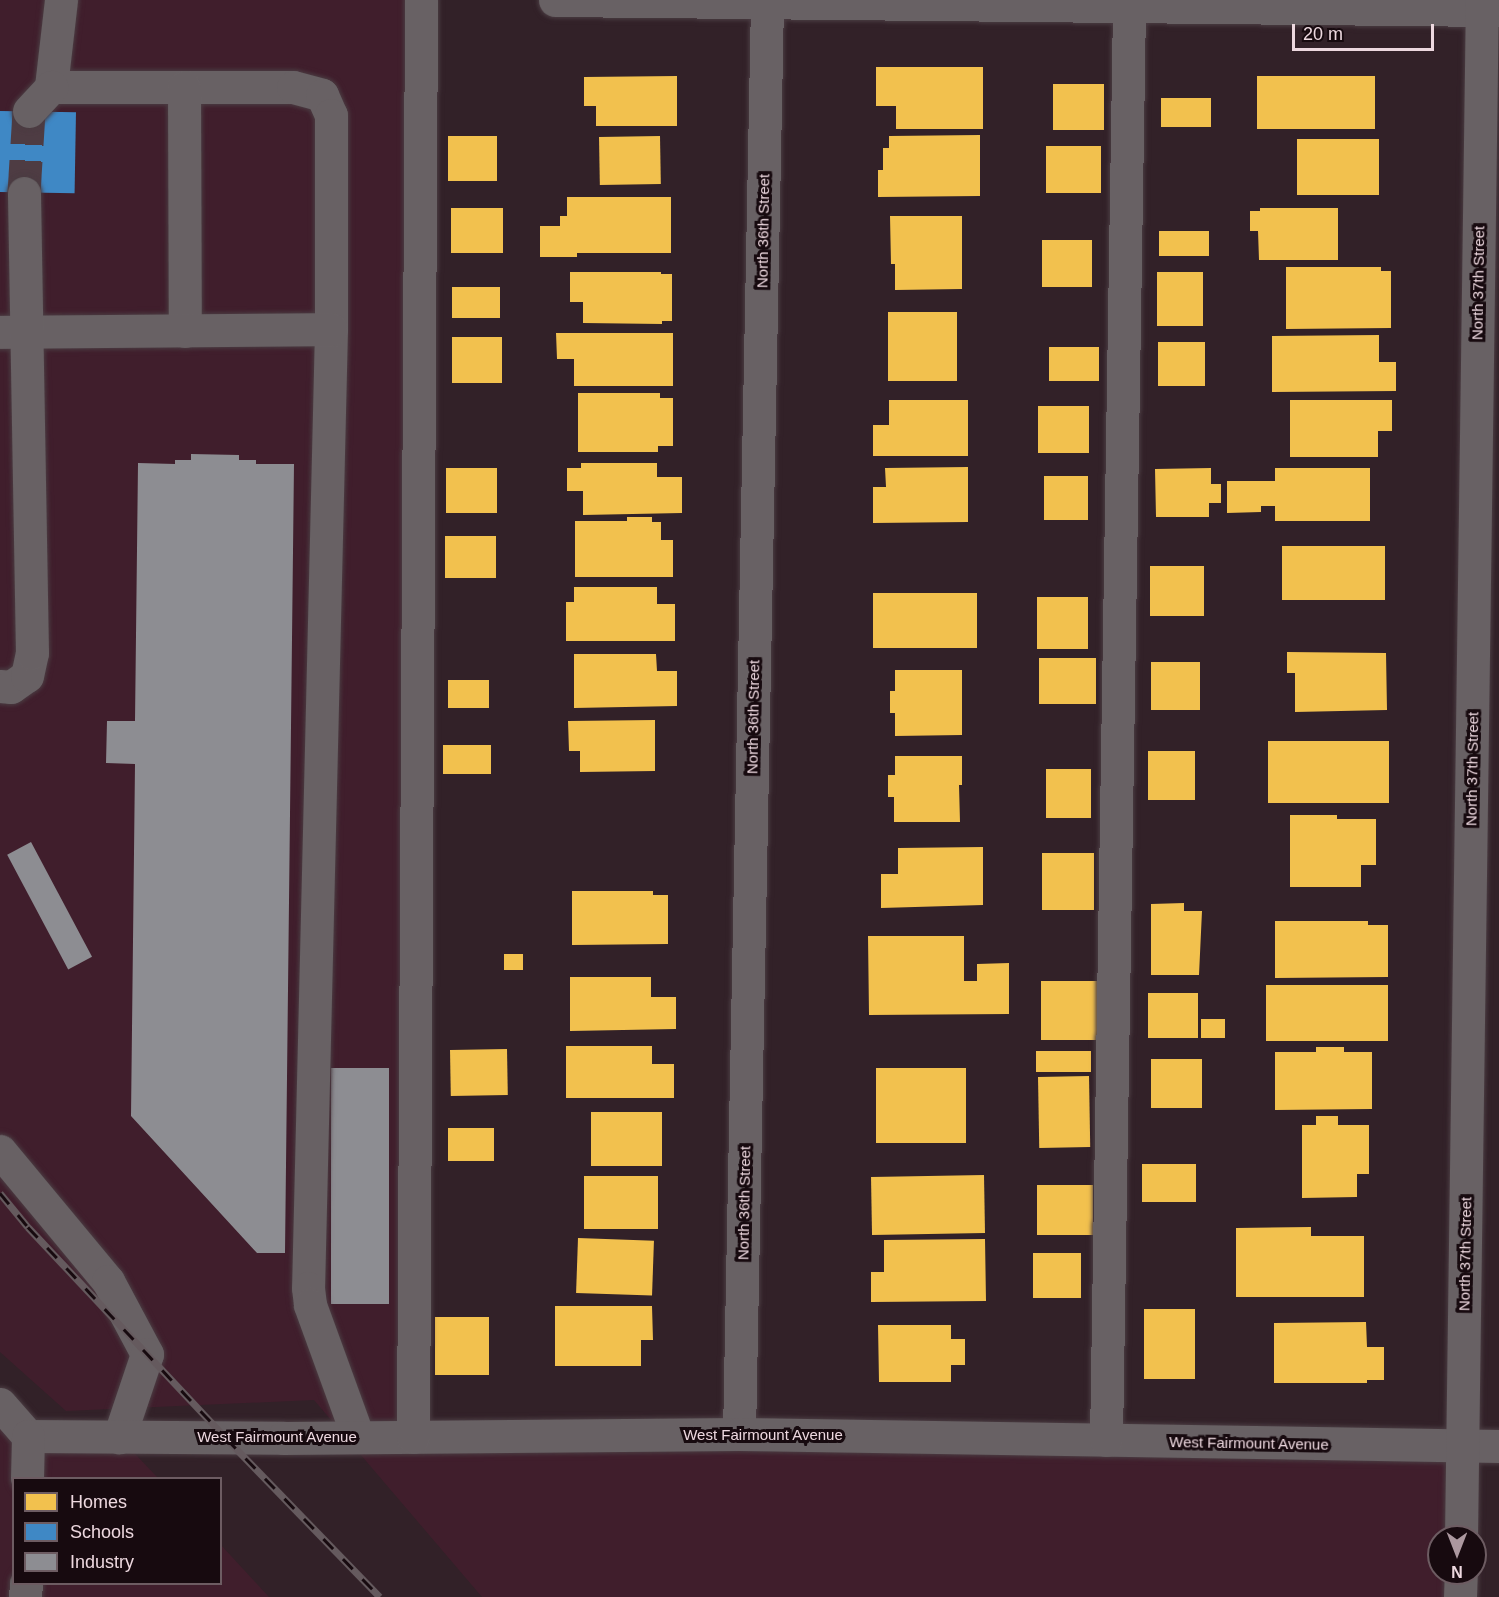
<!DOCTYPE html>
<style>
body{margin:0}
#map{position:relative;width:1499px;height:1597px;overflow:hidden;background:#322128;font-family:Arial,sans-serif}
div>[style]{position:absolute}
[style*='--x']{left:calc(var(--x)*1px);top:calc(var(--y)*1px);width:calc(var(--w)*1px);rotate:calc(var(--a)*1deg)}
.built>*{inset:0;background:#401e2c}
.homes>*{inset:0;background:#f2c14e;transform-origin:0 0}
.schools>*{inset:0;background:#3f88c5;transform-origin:0 0}
.industry>*{inset:0;background:#8d8d92;transform-origin:0 0}
.minor-tunnel>*{height:33px;margin-top:-16.5px;transform-origin:0;background:repeating-linear-gradient(90deg,#4e3c43 0 33px,transparent 0 49px)}
.roads{filter:drop-shadow(0 0 2px #4a3c42) drop-shadow(0 0 2px #4a3c42)}
.minor>*{height:33px;margin:-16.5px;padding:0 16.5px;transform-origin:16.5px;border-radius:16.5px;background:#686164}
.rail>*{height:7px;margin-top:-3.5px;transform-origin:0;background:repeating-linear-gradient(90deg,#170a0f 0 14px,#655a5e 0 28px);box-sizing:border-box;border-block:2px solid #655a5e}
span{translate:-50% -50%;white-space:nowrap;text-align:center;line-height:1.15;-webkit-text-stroke:6px #170a0f;paint-order:stroke}
.street-label{font-size:15px;color:#edd8df}
.legend{position:absolute;left:12px;top:1477px;width:210px;height:108px;box-sizing:border-box;background:#170a0f;border:2px solid #6d5c62;margin:0;padding:8px 10px;list-style:none;font-size:18px;color:#edd8df}
.legend li{display:flex;align-items:center;gap:12px;height:30px}
.legend b{width:30px;border:2px solid #6d5c62}
.north{position:absolute;left:1427px;top:1525px;width:60px;height:60px;box-sizing:border-box;background:#170a0f;border:2px solid #6d5c62;border-radius:50%;rotate:180deg;font-size:16px;font-weight:700;line-height:24px;text-align:center;color:#edd8df}
.north::after{content:'';display:block;margin:auto;width:21px;height:27px;background:#ac989f;clip-path:polygon(50% 0,100% 100%,50% 72%,0 100%)}
.scale{position:absolute;left:1292px;top:24px;width:142px;height:27px;box-sizing:border-box;border:3px solid #edd8df;border-top:0;padding-left:8px;font-size:18px;line-height:21px;white-space:nowrap;color:#edd8df;-webkit-text-stroke:4px #170a0f;paint-order:stroke}
</style>
<div id="map">
<div class="built">
<i style="clip-path:polygon(0 0,421px 0,414px 1437px,1463px 1446px,1461px 1537px,1439px 1537px,1439px 1573px,1461px 1573px,1460px 1597px,482px 1597px,314px 1400px,66px 1411px,0 1352px)"></i>
<i style="clip-path:polygon(0 1404px,28px 1436px,119px 1437px,158px 1478px,14px 1478px,14px 1584px,220px 1584px,221px 1545px,269px 1597px,0 1597px)"></i>
</div>
<div class="homes">
<i style="clip-path:polygon(876px 67px,983px 67px,983px 129px,896px 129px,896px 106px,876px 106px)"></i>
<i style="clip-path:polygon(677px 76px,677px 126px,596px 126px,596px 106px,584px 106px,584px 77px)"></i>
<i style="left:1257px;top:76px;width:118px;height:53px"></i>
<i style="left:1053px;top:84px;width:51px;height:46px"></i>
<i style="left:1161px;top:98px;width:50px;height:29px"></i>
<i style="clip-path:polygon(980px 135px,980px 196px,878px 197px,878px 170px,883px 170px,883px 148px,889px 148px,889px 136px)"></i>
<i style="left:497px;top:136px;width:45px;height:49px;rotate:90deg"></i>
<i style="left:660px;top:136px;width:48px;height:61px;rotate:89deg"></i>
<i style="left:1379px;top:139px;width:56px;height:82px;rotate:90deg"></i>
<i style="left:1046px;top:146px;width:55px;height:47px"></i>
<i style="clip-path:polygon(567px 197px,671px 197px,671px 253px,577px 253px,577px 257px,540px 257px,540px 226px,560px 226px,560px 216px,567px 216px)"></i>
<i style="left:451px;top:208px;width:52px;height:45px"></i>
<i style="clip-path:polygon(1260px 208px,1338px 208px,1338px 260px,1259px 260px,1258px 231px,1250px 231px,1250px 211px,1260px 211px)"></i>
<i style="clip-path:polygon(890px 216px,962px 216px,962px 289px,895px 290px,895px 264px,891px 264px)"></i>
<i style="left:1159px;top:231px;width:50px;height:25px"></i>
<i style="left:1092px;top:240px;width:47px;height:50px;rotate:90deg"></i>
<i style="clip-path:polygon(1286px 267px,1381px 267px,1381px 271px,1391px 271px,1391px 328px,1286px 329px)"></i>
<i style="clip-path:polygon(570px 272px,661px 272px,661px 274px,672px 274px,672px 321px,662px 321px,662px 324px,583px 323px,583px 302px,570px 302px)"></i>
<i style="left:1157px;top:272px;width:46px;height:54px"></i>
<i style="left:452px;top:287px;width:48px;height:31px"></i>
<i style="left:888px;top:312px;width:69px;height:69px"></i>
<i style="clip-path:polygon(556px 333px,673px 333px,673px 386px,574px 386px,574px 359px,557px 359px)"></i>
<i style="clip-path:polygon(1379px 335px,1379px 362px,1396px 362px,1396px 391px,1272px 392px,1272px 336px)"></i>
<i style="left:452px;top:337px;width:50px;height:46px"></i>
<i style="left:1158px;top:342px;width:47px;height:44px"></i>
<i style="left:1049px;top:347px;width:50px;height:34px"></i>
<i style="clip-path:polygon(578px 393px,660px 393px,660px 398px,673px 398px,673px 446px,658px 446px,658px 452px,578px 452px)"></i>
<i style="clip-path:polygon(889px 400px,968px 400px,968px 456px,873px 456px,873px 425px,889px 425px)"></i>
<i style="clip-path:polygon(1290px 400px,1392px 400px,1392px 431px,1378px 431px,1378px 457px,1290px 457px)"></i>
<i style="left:1038px;top:406px;width:51px;height:47px"></i>
<i style="clip-path:polygon(581px 463px,657px 463px,657px 477px,682px 477px,682px 513px,583px 515px,583px 491px,567px 491px,567px 468px,581px 468px)"></i>
<i style="clip-path:polygon(968px 467px,968px 522px,873px 523px,873px 487px,886px 487px,885px 468px)"></i>
<i style="left:497px;top:468px;width:45px;height:51px;rotate:90deg"></i>
<i style="clip-path:polygon(1211px 468px,1211px 484px,1221px 484px,1221px 503px,1209px 503px,1209px 517px,1156px 517px,1155px 469px)"></i>
<i style="clip-path:polygon(1275px 468px,1370px 468px,1370px 521px,1275px 521px,1275px 506px,1261px 506px,1261px 512px,1227px 513px,1227px 481px,1275px 481px)"></i>
<i style="left:1044px;top:476px;width:44px;height:44px"></i>
<i style="clip-path:polygon(627px 517px,652px 517px,652px 522px,661px 522px,661px 540px,673px 540px,673px 577px,575px 577px,575px 521px,627px 521px)"></i>
<i style="left:445px;top:536px;width:51px;height:42px"></i>
<i style="left:1282px;top:546px;width:103px;height:54px"></i>
<i style="left:1204px;top:566px;width:50px;height:54px;rotate:90deg"></i>
<i style="clip-path:polygon(574px 587px,657px 587px,657px 604px,675px 604px,675px 641px,566px 641px,566px 602px,574px 602px)"></i>
<i style="left:977px;top:593px;width:55px;height:104px;rotate:90deg"></i>
<i style="left:1037px;top:597px;width:51px;height:52px"></i>
<i style="clip-path:polygon(1287px 652px,1386px 653px,1387px 710px,1295px 712px,1295px 673px,1287px 673px)"></i>
<i style="clip-path:polygon(574px 654px,656px 654px,657px 671px,677px 671px,677px 706px,574px 708px)"></i>
<i style="left:1039px;top:658px;width:57px;height:46px"></i>
<i style="left:1151px;top:662px;width:49px;height:48px"></i>
<i style="clip-path:polygon(895px 670px,962px 670px,962px 735px,895px 736px,895px 713px,890px 713px,890px 691px,895px 691px)"></i>
<i style="left:448px;top:680px;width:41px;height:28px"></i>
<i style="clip-path:polygon(655px 720px,655px 771px,580px 772px,580px 751px,569px 751px,568px 721px)"></i>
<i style="left:1268px;top:741px;width:121px;height:62px"></i>
<i style="left:443px;top:745px;width:48px;height:29px"></i>
<i style="left:1148px;top:751px;width:47px;height:49px"></i>
<i style="clip-path:polygon(895px 756px,962px 756px,962px 785px,959px 785px,960px 822px,894px 822px,894px 797px,888px 797px,888px 775px,895px 775px)"></i>
<i style="left:1046px;top:769px;width:45px;height:49px"></i>
<i style="clip-path:polygon(1290px 815px,1337px 815px,1337px 819px,1376px 819px,1376px 865px,1361px 865px,1361px 887px,1290px 887px)"></i>
<i style="clip-path:polygon(983px 847px,983px 905px,881px 908px,881px 874px,898px 874px,898px 848px)"></i>
<i style="left:1094px;top:853px;width:57px;height:52px;rotate:90deg"></i>
<i style="clip-path:polygon(572px 891px,653px 891px,653px 895px,668px 895px,668px 944px,572px 945px)"></i>
<i style="clip-path:polygon(1184px 903px,1184px 911px,1202px 911px,1199px 975px,1151px 975px,1151px 904px)"></i>
<i style="clip-path:polygon(1275px 921px,1368px 921px,1368px 925px,1388px 925px,1388px 977px,1275px 978px)"></i>
<i style="clip-path:polygon(868px 936px,964px 936px,964px 981px,977px 981px,977px 964px,1009px 963px,1009px 1014px,869px 1015px)"></i>
<i style="left:504px;top:954px;width:19px;height:16px"></i>
<i style="clip-path:polygon(570px 977px,651px 977px,651px 997px,676px 997px,676px 1029px,570px 1031px)"></i>
<i style="left:1041px;top:981px;width:56px;height:59px"></i>
<i style="left:1266px;top:985px;width:122px;height:56px"></i>
<i style="left:1148px;top:993px;width:50px;height:45px"></i>
<i style="left:1201px;top:1019px;width:24px;height:19px"></i>
<i style="clip-path:polygon(566px 1046px,652px 1046px,652px 1064px,674px 1064px,674px 1098px,566px 1098px)"></i>
<i style="clip-path:polygon(1316px 1047px,1344px 1047px,1344px 1052px,1372px 1052px,1372px 1109px,1275px 1110px,1275px 1052px,1316px 1052px)"></i>
<i style="left:507px;top:1049px;width:46px;height:57px;rotate:89deg"></i>
<i style="left:1091px;top:1051px;width:21px;height:55px;rotate:90deg"></i>
<i style="left:1151px;top:1059px;width:51px;height:49px"></i>
<i style="left:876px;top:1068px;width:90px;height:75px"></i>
<i style="left:1089px;top:1076px;width:71px;height:51px;rotate:89deg"></i>
<i style="left:591px;top:1112px;width:71px;height:54px"></i>
<i style="clip-path:polygon(1316px 1116px,1338px 1116px,1338px 1125px,1369px 1125px,1369px 1174px,1357px 1174px,1357px 1197px,1302px 1198px,1302px 1125px,1316px 1125px)"></i>
<i style="left:494px;top:1128px;width:33px;height:46px;rotate:90deg"></i>
<i style="left:1142px;top:1164px;width:54px;height:38px"></i>
<i style="left:984px;top:1175px;width:58px;height:113px;rotate:89deg"></i>
<i style="left:584px;top:1176px;width:74px;height:53px"></i>
<i style="left:1093px;top:1185px;width:50px;height:56px;rotate:90deg"></i>
<i style="clip-path:polygon(1311px 1227px,1311px 1236px,1364px 1236px,1364px 1297px,1236px 1297px,1236px 1228px)"></i>
<i style="left:578px;top:1238px;width:76px;height:55px;rotate:2deg"></i>
<i style="clip-path:polygon(985px 1239px,986px 1301px,871px 1302px,871px 1272px,884px 1272px,884px 1240px)"></i>
<i style="left:1033px;top:1253px;width:48px;height:45px"></i>
<i style="clip-path:polygon(555px 1306px,652px 1306px,653px 1340px,641px 1340px,641px 1366px,555px 1366px)"></i>
<i style="left:1195px;top:1309px;width:70px;height:51px;rotate:90deg"></i>
<i style="left:435px;top:1317px;width:54px;height:58px"></i>
<i style="clip-path:polygon(1366px 1322px,1367px 1347px,1384px 1347px,1384px 1380px,1367px 1380px,1367px 1383px,1274px 1383px,1274px 1323px)"></i>
<i style="clip-path:polygon(878px 1325px,951px 1325px,951px 1339px,965px 1339px,965px 1365px,951px 1365px,951px 1382px,879px 1382px)"></i>
</div>
<div class="schools">
<i style="left:0;top:111px;width:76px;height:81px;rotate:1deg"></i>
</div>
<div class="industry">
<i style="clip-path:polygon(191px 454px,239px 455px,239px 460px,256px 460px,256px 464px,294px 464px,285px 1253px,257px 1253px,131px 1116px,135px 764px,106px 763px,107px 721px,135px 721px,138px 463px,175px 464px,175px 460px,191px 460px)"></i>
<i style="left:31px;top:842px;width:130px;height:27px;rotate:62deg"></i>
<i style="left:331px;top:1068px;width:58px;height:236px"></i>
</div>
<div class="minor-tunnel">
<i style="--x:24;--y:193;--w:82;--a:-86.5"></i>
</div>
<div class="roads">
<div class="minor">
<i style="--x:61;--y:0;--w:88;--a:96.6"></i>
<i style="--x:51;--y:87;--w:242;--a:0"></i>
<i style="--x:293;--y:87;--w:30;--a:15"></i>
<i style="--x:322;--y:95;--w:22;--a:66"></i>
<i style="--x:331;--y:115;--w:214;--a:90"></i>
<i style="--x:331;--y:329;--w:959;--a:91.37"></i>
<i style="--x:308;--y:1288;--w:17;--a:83"></i>
<i style="--x:310;--y:1305;--w:140;--a:70"></i>
<i style="--x:555;--y:0;--w:944;--a:0.61"></i>
<i style="--x:184;--y:87;--w:244;--a:89.8"></i>
<i style="--x:29;--y:111;--w:33;--a:-47"></i>
<i style="--x:0;--y:332;--w:331;--a:-0.5"></i>
<i style="--x:0;--y:686;--w:11;--a:5"></i>
<i style="--x:11;--y:687;--w:19;--a:-35"></i>
<i style="--x:27;--y:676;--w:24;--a:-78"></i>
<i style="--x:32;--y:653;--w:460;--a:-91"></i>
<i style="--x:0;--y:1151;--w:169;--a:50.3"></i>
<i style="--x:108;--y:1281;--w:83;--a:61.9"></i>
<i style="--x:147;--y:1354;--w:88;--a:108.6"></i>
<i style="--x:0;--y:1404;--w:43;--a:48.8"></i>
<i style="--x:739;--y:1434;--w:1434;--a:-88.88"></i>
<i style="--x:28;--y:1436;--w:255;--a:0.4"></i>
<i style="--x:283;--y:1438;--w:456;--a:-0.5"></i>
<i style="--x:739;--y:1434;--w:760;--a:0.9"></i>
<i style="--x:413;--y:1437;--w:1437;--a:-89.68"></i>
<i style="--x:1106;--y:1440;--w:1440;--a:-89.08"></i>
<i style="--x:27;--y:1478;--w:42;--a:-88.6"></i>
<i style="--x:1461;--y:1537;--w:1537;--a:-89.22"></i>
<i style="--x:25;--y:1597;--w:13;--a:-86"></i>
<i style="--x:1460;--y:1597;--w:24;--a:-88"></i>
</div>
</div>
<div class="rail">
<i style="--x:0;--y:1193;--w:44;--a:50.5"></i>
<i style="--x:28;--y:1227;--w:289;--a:46.8"></i>
<i style="--x:226;--y:1438;--w:221;--a:45.9"></i>
</div>
<div class="street-label">
<span style="left:763px;top:231px;rotate:-89deg">North 36th Street</span>
<span style="left:1478px;top:283px;rotate:-89deg">North 37th Street</span>
<span style="left:753px;top:717px;rotate:-89deg">North 36th Street</span>
<span style="left:1472px;top:769px;rotate:-89deg">North 37th Street</span>
<span style="left:744px;top:1203px;rotate:-89deg">North 36th Street</span>
<span style="left:1465px;top:1254px;rotate:-89deg">North 37th Street</span>
<span style="left:763px;top:1435px">West Fairmount Avenue</span>
<span style="left:277px;top:1437px">West Fairmount Avenue</span>
<span style="left:1249px;top:1443px;rotate:1deg">West Fairmount Avenue</span>
</div>
<ul class="legend">
<li><b style="height:16px;background:#f2c14e"></b>Homes</li>
<li><b style="height:16px;background:#3f88c5"></b>Schools</li>
<li><b style="height:16px;background:#8d8d92"></b>Industry</li>
</ul>
<div class="north">N</div>
<div class="scale">20 m</div>
</div>
